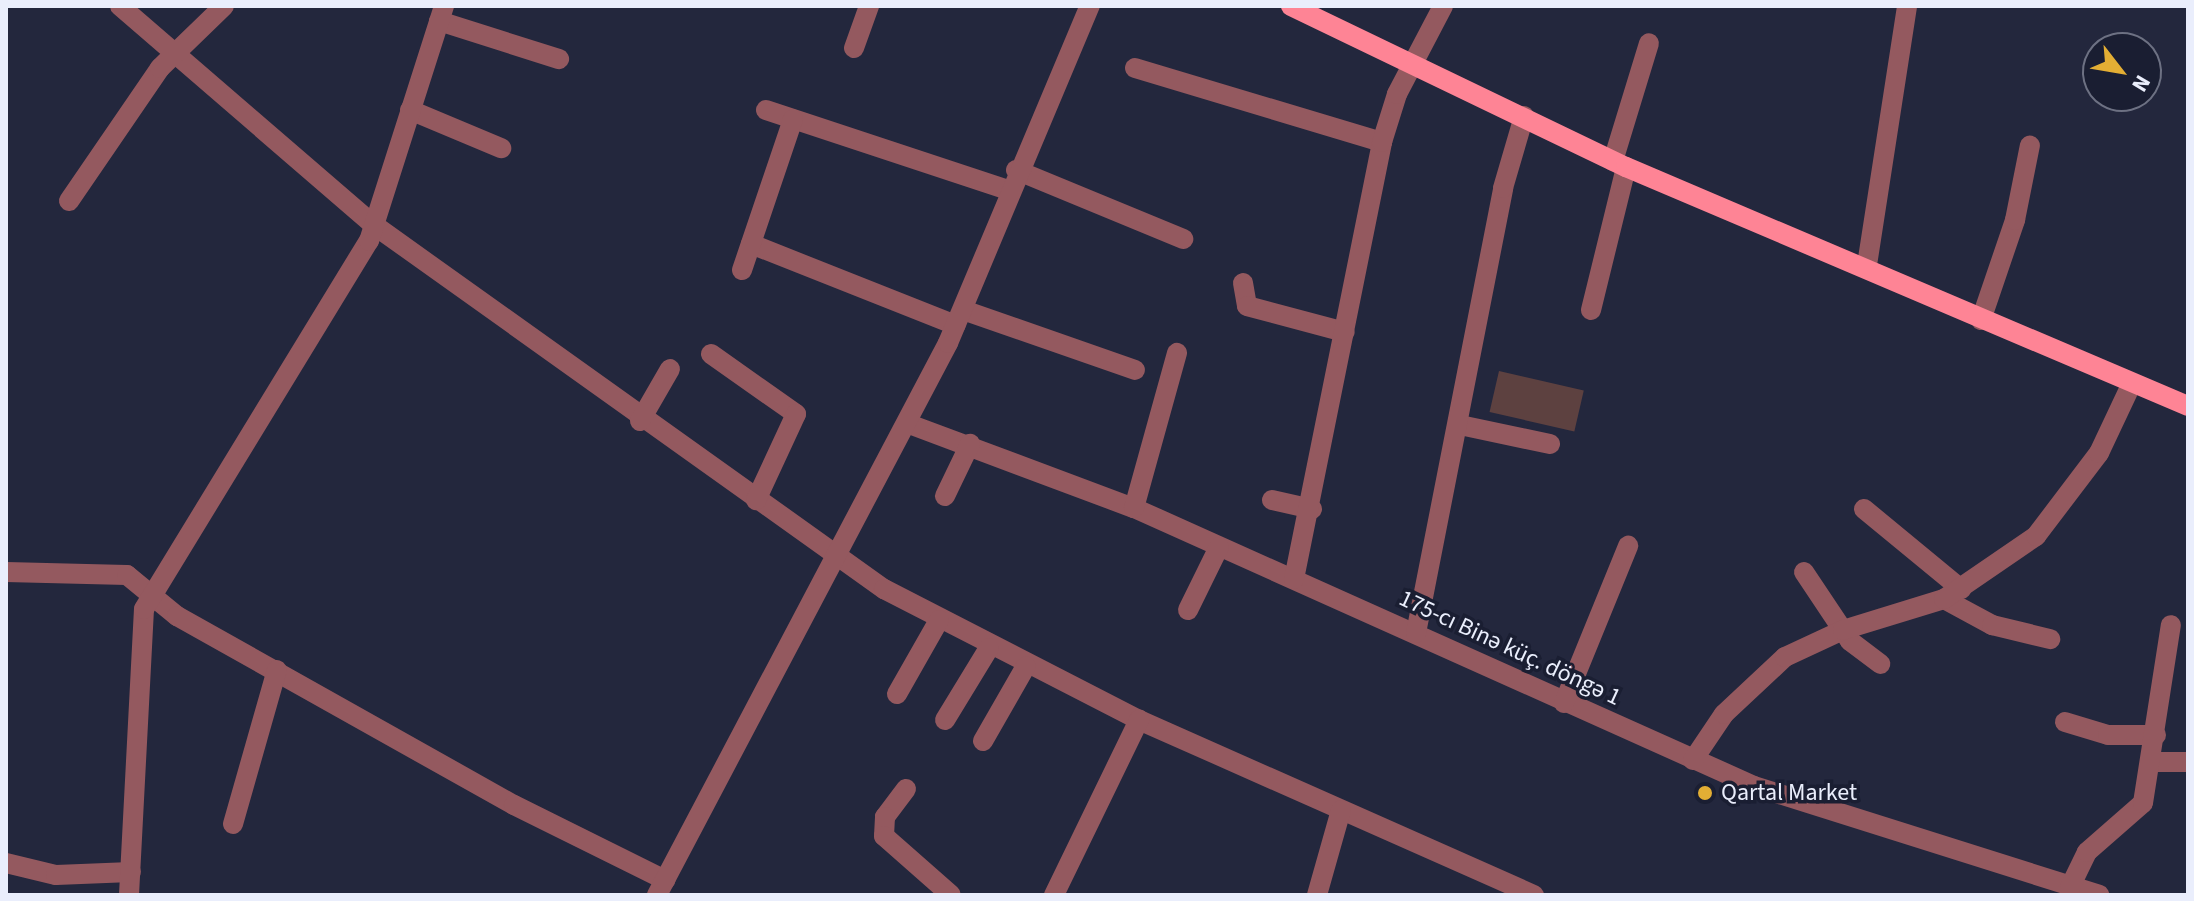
<!DOCTYPE html>
<meta charset="utf-8">
<style>
body{margin:0}
#map{position:relative;width:2194px;height:901px;overflow:hidden;background:#23273d;font-family:"Source Sans 3",sans-serif}
div>[style]{position:absolute}
[style*='--x']{left:calc(var(--x)*1px);top:calc(var(--y)*1px);width:calc(var(--w)*1px);rotate:calc(var(--a)*1deg)}
.building>*{inset:0;background:#5d4140;transform-origin:0 0}
.minor>*{height:20px;margin:-10px;padding:0 10px;transform-origin:10px;border-radius:10px;background:#94595f}
.major>*{height:20px;margin:-10px;padding:0 10px;transform-origin:10px;border-radius:10px;background:#fe8495}
.dots>*{width:22px;height:22px;translate:-50% -50%;box-sizing:border-box;border:4px solid #1a1e32;border-radius:50%}
span{translate:-50% -50%;white-space:nowrap;text-align:center;line-height:1.15;-webkit-text-stroke:7px #1a1e32;paint-order:stroke}
.street-label{font-size:24px;color:#eaeefc}
.poi-label{font-size:24px;color:#eaeefc}
.left{translate:0 -50%;text-align:left}
.frame{position:absolute;inset:0;border:8px solid #eaeefc;pointer-events:none}
.north{position:absolute;left:2082px;top:32px;width:80px;height:80px;box-sizing:border-box;background:#1a1e32;border:2px solid #6d7183;border-radius:50%;rotate:121deg;font-size:22px;font-weight:700;line-height:32px;text-align:center;color:#eaeefc}
.north::after{content:'';display:block;margin:auto;width:28px;height:36px;background:#e3ae34;clip-path:polygon(50% 0,100% 100%,50% 72%,0 100%)}
</style>
<div id="map">
<div class="building">
<i style="left:1499px;top:371px;width:87px;height:42px;rotate:13deg"></i>
</div>
<div class="minor">
<i style="--x:120;--y:6;--w:335;--a:40.8"></i>
<i style="--x:374;--y:225;--w:627;--a:35.52"></i>
<i style="--x:884;--y:589;--w:287;--a:27.2"></i>
<i style="--x:1139;--y:720;--w:432;--a:23.9"></i>
<i style="--x:439;--y:21;--w:126;--a:17.6"></i>
<i style="--x:854;--y:48;--w:45;--a:-70.3"></i>
<i style="--x:1135;--y:68;--w:258;--a:16.7"></i>
<i style="--x:410;--y:110;--w:99;--a:22.7"></i>
<i style="--x:766;--y:110;--w:255;--a:18.3"></i>
<i style="--x:1613;--y:161;--w:123;--a:-73"></i>
<i style="--x:1016;--y:170;--w:181;--a:22.4"></i>
<i style="--x:69;--y:201;--w:161;--a:-55.6"></i>
<i style="--x:160;--y:68;--w:89;--a:-44.1"></i>
<i style="--x:751;--y:244;--w:220;--a:21.6"></i>
<i style="--x:1867;--y:265;--w:262;--a:-81.2"></i>
<i style="--x:742;--y:270;--w:159;--a:-71.3"></i>
<i style="--x:1243;--y:283;--w:23;--a:80"></i>
<i style="--x:1247;--y:306;--w:101;--a:14.9"></i>
<i style="--x:963;--y:310;--w:182;--a:19.2"></i>
<i style="--x:1591;--y:310;--w:147;--a:-76.2"></i>
<i style="--x:1981;--y:320;--w:106;--a:-71.2"></i>
<i style="--x:2015;--y:220;--w:76;--a:-78.7"></i>
<i style="--x:711;--y:354;--w:104;--a:35.2"></i>
<i style="--x:796;--y:414;--w:95;--a:114.9"></i>
<i style="--x:640;--y:421;--w:60;--a:-60"></i>
<i style="--x:909;--y:424;--w:240;--a:20.5"></i>
<i style="--x:1134;--y:508;--w:679;--a:24.15"></i>
<i style="--x:1754;--y:786;--w:362;--a:17.5"></i>
<i style="--x:1460;--y:425;--w:92;--a:11.9"></i>
<i style="--x:945;--y:496;--w:58;--a:-64.3"></i>
<i style="--x:1272;--y:500;--w:41;--a:12.7"></i>
<i style="--x:1134;--y:508;--w:161;--a:-74.5"></i>
<i style="--x:1864;--y:509;--w:126;--a:39.5"></i>
<i style="--x:6;--y:572;--w:121;--a:1.4"></i>
<i style="--x:127;--y:575;--w:65;--a:39.4"></i>
<i style="--x:177;--y:616;--w:386;--a:29.3"></i>
<i style="--x:514;--y:805;--w:169;--a:26.4"></i>
<i style="--x:1804;--y:572;--w:83;--a:56.3"></i>
<i style="--x:1850;--y:641;--w:38;--a:37"></i>
<i style="--x:1294;--y:579;--w:446;--a:-78.6"></i>
<i style="--x:1382;--y:142;--w:50;--a:-72.6"></i>
<i style="--x:1397;--y:94;--w:99;--a:-62.4"></i>
<i style="--x:1944;--y:599;--w:55;--a:28.4"></i>
<i style="--x:1992;--y:625;--w:60;--a:13.6"></i>
<i style="--x:1188;--y:610;--w:70;--a:-63.8"></i>
<i style="--x:1416;--y:633;--w:453;--a:-78.9"></i>
<i style="--x:1503;--y:188;--w:75;--a:-73.7"></i>
<i style="--x:897;--y:694;--w:85;--a:-60.4"></i>
<i style="--x:1564;--y:703;--w:170;--a:-67.8"></i>
<i style="--x:945;--y:720;--w:84;--a:-58.6"></i>
<i style="--x:2065;--y:722;--w:45;--a:16.8"></i>
<i style="--x:2108;--y:735;--w:48;--a:0"></i>
<i style="--x:983;--y:741;--w:86;--a:-60.2"></i>
<i style="--x:1693;--y:760;--w:55;--a:-56"></i>
<i style="--x:1724;--y:714;--w:83;--a:-43.1"></i>
<i style="--x:1785;--y:657;--w:64;--a:-25"></i>
<i style="--x:1843;--y:630;--w:106;--a:-17.1"></i>
<i style="--x:1944;--y:599;--w:112;--a:-34.4"></i>
<i style="--x:2036;--y:536;--w:104;--a:-52.8"></i>
<i style="--x:2099;--y:453;--w:75;--a:-64.8"></i>
<i style="--x:2152;--y:762;--w:36;--a:0"></i>
<i style="--x:906;--y:789;--w:35;--a:127"></i>
<i style="--x:885;--y:817;--w:19;--a:93"></i>
<i style="--x:884;--y:836;--w:89;--a:41.4"></i>
<i style="--x:233;--y:824;--w:160;--a:-74.1"></i>
<i style="--x:6;--y:863;--w:51;--a:13.5"></i>
<i style="--x:56;--y:875;--w:75;--a:-2.3"></i>
<i style="--x:2070;--y:887;--w:39;--a:-64"></i>
<i style="--x:2087;--y:852;--w:74;--a:-41.2"></i>
<i style="--x:2143;--y:803;--w:180;--a:-81.1"></i>
<i style="--x:129;--y:895;--w:286;--a:-87"></i>
<i style="--x:144;--y:609;--w:431;--a:-58.6"></i>
<i style="--x:369;--y:241;--w:247;--a:-72.3"></i>
<i style="--x:657;--y:895;--w:624;--a:-62.2"></i>
<i style="--x:948;--y:343;--w:366;--a:-67.2"></i>
<i style="--x:1054;--y:895;--w:195;--a:-64.1"></i>
<i style="--x:1317;--y:895;--w:88;--a:-74.2"></i>
</div>
<div class="major">
<i style="--x:1291;--y:6;--w:372;--a:25.7"></i>
<i style="--x:1626;--y:167;--w:611;--a:23.04"></i>
</div>
<div class="dots">
<i style="left:1705px;top:793px;background:#e3ae34"></i>
</div>
<div class="street-label">
<span style="left:1510px;top:648px;rotate:25deg">175-cı Binə küç. döngə 1</span>
</div>
<div class="poi-label">
<span class="left" style="left:1721px;top:793px">Qartal Market</span>
</div>
<div class="frame"></div>
<div class="north">N</div>
</div>
